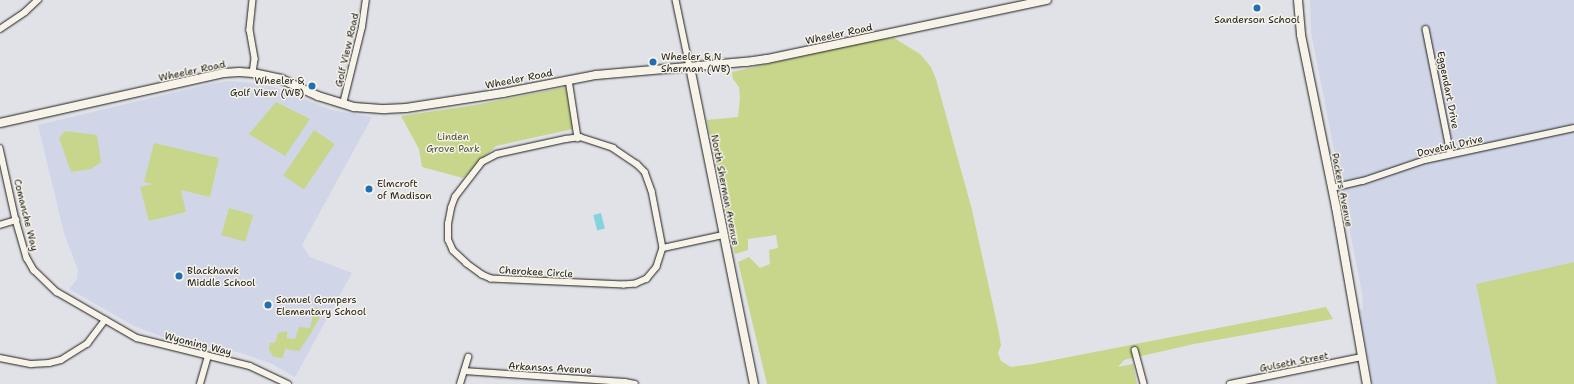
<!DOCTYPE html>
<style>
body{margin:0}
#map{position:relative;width:1574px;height:384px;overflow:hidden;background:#e0e2e8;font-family:"Shantell Sans",sans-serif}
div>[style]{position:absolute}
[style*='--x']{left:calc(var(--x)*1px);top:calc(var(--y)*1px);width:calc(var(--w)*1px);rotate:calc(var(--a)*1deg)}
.built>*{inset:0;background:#d0d6e8}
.green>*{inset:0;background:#c7d68a;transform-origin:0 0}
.water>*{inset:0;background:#84d5db;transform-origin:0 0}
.roads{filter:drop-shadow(0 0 1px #1c1c1c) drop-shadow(0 0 1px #1c1c1c)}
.street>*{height:5.5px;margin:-2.75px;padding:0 2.75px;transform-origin:2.75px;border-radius:2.75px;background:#f7f3e8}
.secondary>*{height:8px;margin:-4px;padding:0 4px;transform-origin:4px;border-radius:4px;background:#f7f3e8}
.dots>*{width:11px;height:11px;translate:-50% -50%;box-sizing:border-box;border:2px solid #f7f3e8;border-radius:50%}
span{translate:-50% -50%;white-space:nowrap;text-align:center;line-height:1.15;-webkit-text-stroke:3px #f7f3e8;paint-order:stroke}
.poi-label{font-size:10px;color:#1c1c1c}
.left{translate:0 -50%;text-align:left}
.right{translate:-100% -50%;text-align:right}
.street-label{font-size:10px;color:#1c1c1c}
.park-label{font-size:10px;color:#4f543d}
</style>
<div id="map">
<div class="built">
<i style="clip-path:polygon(1310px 0,1574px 0,1574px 384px,1373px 384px,1359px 310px,1363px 309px,1362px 293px,1311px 32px)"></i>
<i style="clip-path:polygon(230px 81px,266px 84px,332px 110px,372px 117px,302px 245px,310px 257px,352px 273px,295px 377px,272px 364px,241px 353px,163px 337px,134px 326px,69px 289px,77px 279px,78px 270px,64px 233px,38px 125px,209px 84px)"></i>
</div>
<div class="green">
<i style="clip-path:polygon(894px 38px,920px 54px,931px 67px,936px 79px,972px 210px,998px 328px,1001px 345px,998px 353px,1001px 361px,1011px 367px,1033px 364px,1326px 307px,1333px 319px,1194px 344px,1124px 360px,1118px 367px,1133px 364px,1137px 384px,767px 384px,738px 262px,749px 257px,760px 268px,770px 264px,769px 250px,778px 248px,776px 235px,748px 239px,748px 250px,735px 254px,707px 120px,738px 117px,740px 98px,739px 87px,733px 79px,732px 72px,877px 39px)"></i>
<i style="clip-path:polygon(566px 87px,573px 129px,496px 146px,463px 178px,422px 167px,419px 149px,401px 116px,475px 105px)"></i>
<i style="clip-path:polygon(276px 102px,310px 119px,285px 156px,249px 134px)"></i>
<i style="left:314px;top:130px;width:25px;height:55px;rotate:34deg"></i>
<i style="clip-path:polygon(65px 131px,97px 135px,101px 162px,91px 169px,71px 172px,59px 138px)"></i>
<i style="clip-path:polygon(154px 143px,219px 158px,210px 197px,181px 190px,186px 212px,149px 221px,140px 187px,153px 184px,144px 182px)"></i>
<i style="left:229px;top:208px;width:25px;height:28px;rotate:16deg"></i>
<i style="clip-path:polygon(1574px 262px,1574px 384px,1497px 384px,1476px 284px)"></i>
<i style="clip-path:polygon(315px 307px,323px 311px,311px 333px,299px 351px,285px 349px,283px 358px,273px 357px,269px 349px,270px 343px,274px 343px,276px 340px,278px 333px,287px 331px,287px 338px,295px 339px,299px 327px,310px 328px)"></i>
</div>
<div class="water">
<i style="left:601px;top:213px;width:16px;height:8px;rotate:76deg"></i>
</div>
<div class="roads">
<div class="street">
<i style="--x:253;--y:0;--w:30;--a:96"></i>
<i style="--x:250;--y:30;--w:29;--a:80"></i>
<i style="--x:255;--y:59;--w:14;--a:98"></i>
<i style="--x:676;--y:0;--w:68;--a:78.2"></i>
<i style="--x:0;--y:29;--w:30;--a:-34"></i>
<i style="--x:25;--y:12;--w:18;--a:-43"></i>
<i style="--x:1426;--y:29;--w:127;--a:78.7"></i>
<i style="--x:569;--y:80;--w:59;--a:81.2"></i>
<i style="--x:343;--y:104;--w:79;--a:-76.1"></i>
<i style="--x:362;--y:27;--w:27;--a:-82"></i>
<i style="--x:0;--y:148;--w:74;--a:77.5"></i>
<i style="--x:16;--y:220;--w:40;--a:74"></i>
<i style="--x:27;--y:258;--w:14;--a:60"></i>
<i style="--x:34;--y:270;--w:32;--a:44"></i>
<i style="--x:57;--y:292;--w:92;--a:29.9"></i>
<i style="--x:137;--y:338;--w:116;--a:13.9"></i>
<i style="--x:250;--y:366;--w:42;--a:25.3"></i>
<i style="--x:1332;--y:188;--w:32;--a:-13"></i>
<i style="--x:1363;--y:181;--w:65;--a:-18.7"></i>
<i style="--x:1425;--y:160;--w:152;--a:-12.1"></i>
<i style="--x:0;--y:225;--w:17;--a:-17"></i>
<i style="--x:663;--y:248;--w:20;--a:108"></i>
<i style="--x:657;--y:267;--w:16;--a:130"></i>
<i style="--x:647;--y:279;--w:12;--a:156"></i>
<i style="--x:636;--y:284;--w:12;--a:175"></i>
<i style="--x:624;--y:285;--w:133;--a:-177.4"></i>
<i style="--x:491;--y:279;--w:10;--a:-156"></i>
<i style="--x:482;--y:275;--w:19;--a:-144"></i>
<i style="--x:467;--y:264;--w:19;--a:-137"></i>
<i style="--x:453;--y:251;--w:12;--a:-114"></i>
<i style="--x:448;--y:240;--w:16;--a:-90"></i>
<i style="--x:448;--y:224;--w:16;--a:-79"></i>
<i style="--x:451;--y:208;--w:12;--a:-70"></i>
<i style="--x:455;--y:197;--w:44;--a:-52.4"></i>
<i style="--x:482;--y:162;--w:17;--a:-28"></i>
<i style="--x:497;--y:154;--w:71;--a:-12.3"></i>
<i style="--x:566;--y:139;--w:14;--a:-8"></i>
<i style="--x:580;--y:137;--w:35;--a:18"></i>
<i style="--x:613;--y:148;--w:29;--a:34"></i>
<i style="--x:637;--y:164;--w:11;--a:45"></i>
<i style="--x:645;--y:172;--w:20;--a:70"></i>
<i style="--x:652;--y:191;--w:58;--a:79.1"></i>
<i style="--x:663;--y:248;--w:61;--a:-12.2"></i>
<i style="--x:1135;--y:350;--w:35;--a:75"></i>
<i style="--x:0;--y:358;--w:32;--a:11"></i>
<i style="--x:31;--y:364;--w:18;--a:-3"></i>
<i style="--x:49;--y:363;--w:12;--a:-14"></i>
<i style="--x:61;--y:360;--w:31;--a:-32"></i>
<i style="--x:87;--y:344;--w:30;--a:-53"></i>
<i style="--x:464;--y:371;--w:161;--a:3.9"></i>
<i style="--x:625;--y:382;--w:10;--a:11"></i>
<i style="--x:200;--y:384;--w:29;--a:-74"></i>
<i style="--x:460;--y:384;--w:28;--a:-73"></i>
<i style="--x:1230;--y:384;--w:134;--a:-11.6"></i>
</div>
<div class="secondary">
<i style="--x:1298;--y:0;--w:35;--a:85"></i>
<i style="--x:1301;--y:35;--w:176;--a:78.5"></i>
<i style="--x:1336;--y:207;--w:180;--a:80.1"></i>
<i style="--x:690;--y:67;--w:323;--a:78.6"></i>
<i style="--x:0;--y:123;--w:230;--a:-12.6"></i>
<i style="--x:224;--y:73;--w:15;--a:-4"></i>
<i style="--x:239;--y:72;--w:14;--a:4"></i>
<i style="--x:253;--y:73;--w:29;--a:12"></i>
<i style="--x:281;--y:79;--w:41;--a:24.7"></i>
<i style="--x:318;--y:96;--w:38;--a:17"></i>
<i style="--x:354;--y:107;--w:31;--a:4"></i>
<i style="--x:385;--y:109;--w:21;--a:-3"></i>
<i style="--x:406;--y:108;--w:98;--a:-8.8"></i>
<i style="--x:503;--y:93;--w:95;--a:-11"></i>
<i style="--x:596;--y:75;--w:151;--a:-5"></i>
<i style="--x:746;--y:62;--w:21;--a:-8"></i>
<i style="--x:767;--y:59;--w:286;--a:-11.9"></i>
</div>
</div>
<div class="dots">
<i style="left:1257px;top:8px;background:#1f6fb2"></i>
<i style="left:653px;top:62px;background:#1f6fb2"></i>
<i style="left:312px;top:86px;background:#1f6fb2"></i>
<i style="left:369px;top:189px;background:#1f6fb2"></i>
<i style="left:179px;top:276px;background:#1f6fb2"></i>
<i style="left:268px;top:305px;background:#1f6fb2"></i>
</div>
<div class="poi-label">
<span style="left:1257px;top:20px">Sanderson School</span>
<span class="left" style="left:661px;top:62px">Wheeler &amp; N<br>Sherman (WB)</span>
<span class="right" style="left:304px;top:86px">Wheeler &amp;<br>Golf View (WB)</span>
<span class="left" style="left:377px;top:189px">Elmcroft<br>of Madison</span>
<span class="left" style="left:187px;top:276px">Blackhawk<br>Middle School</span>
<span class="left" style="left:276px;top:305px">Samuel Gompers<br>Elementary School</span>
</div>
<div class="street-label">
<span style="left:839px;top:34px;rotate:-12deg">Wheeler Road</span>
<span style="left:347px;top:50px;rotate:-77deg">Golf View Road</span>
<span style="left:192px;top:71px;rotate:-12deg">Wheeler Road</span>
<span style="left:519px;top:79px;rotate:-11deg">Wheeler Road</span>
<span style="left:1448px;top:90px;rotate:79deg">Eggendart Drive</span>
<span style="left:1450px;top:146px;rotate:-13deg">Dovetail Drive</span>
<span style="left:725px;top:190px;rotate:79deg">North Sherman Avenue</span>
<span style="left:1342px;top:190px;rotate:79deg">Packers Avenue</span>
<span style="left:26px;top:215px;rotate:76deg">Comanche Way</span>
<span style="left:536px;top:272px;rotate:3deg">Cherokee Circle</span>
<span style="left:198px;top:344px;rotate:14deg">Wyoming Way</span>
<span style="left:1294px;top:362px;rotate:-11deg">Gulseth Street</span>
<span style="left:550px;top:368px;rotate:3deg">Arkansas Avenue</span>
</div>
<div class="park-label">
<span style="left:453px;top:142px">Linden<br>Grove Park</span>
</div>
</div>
